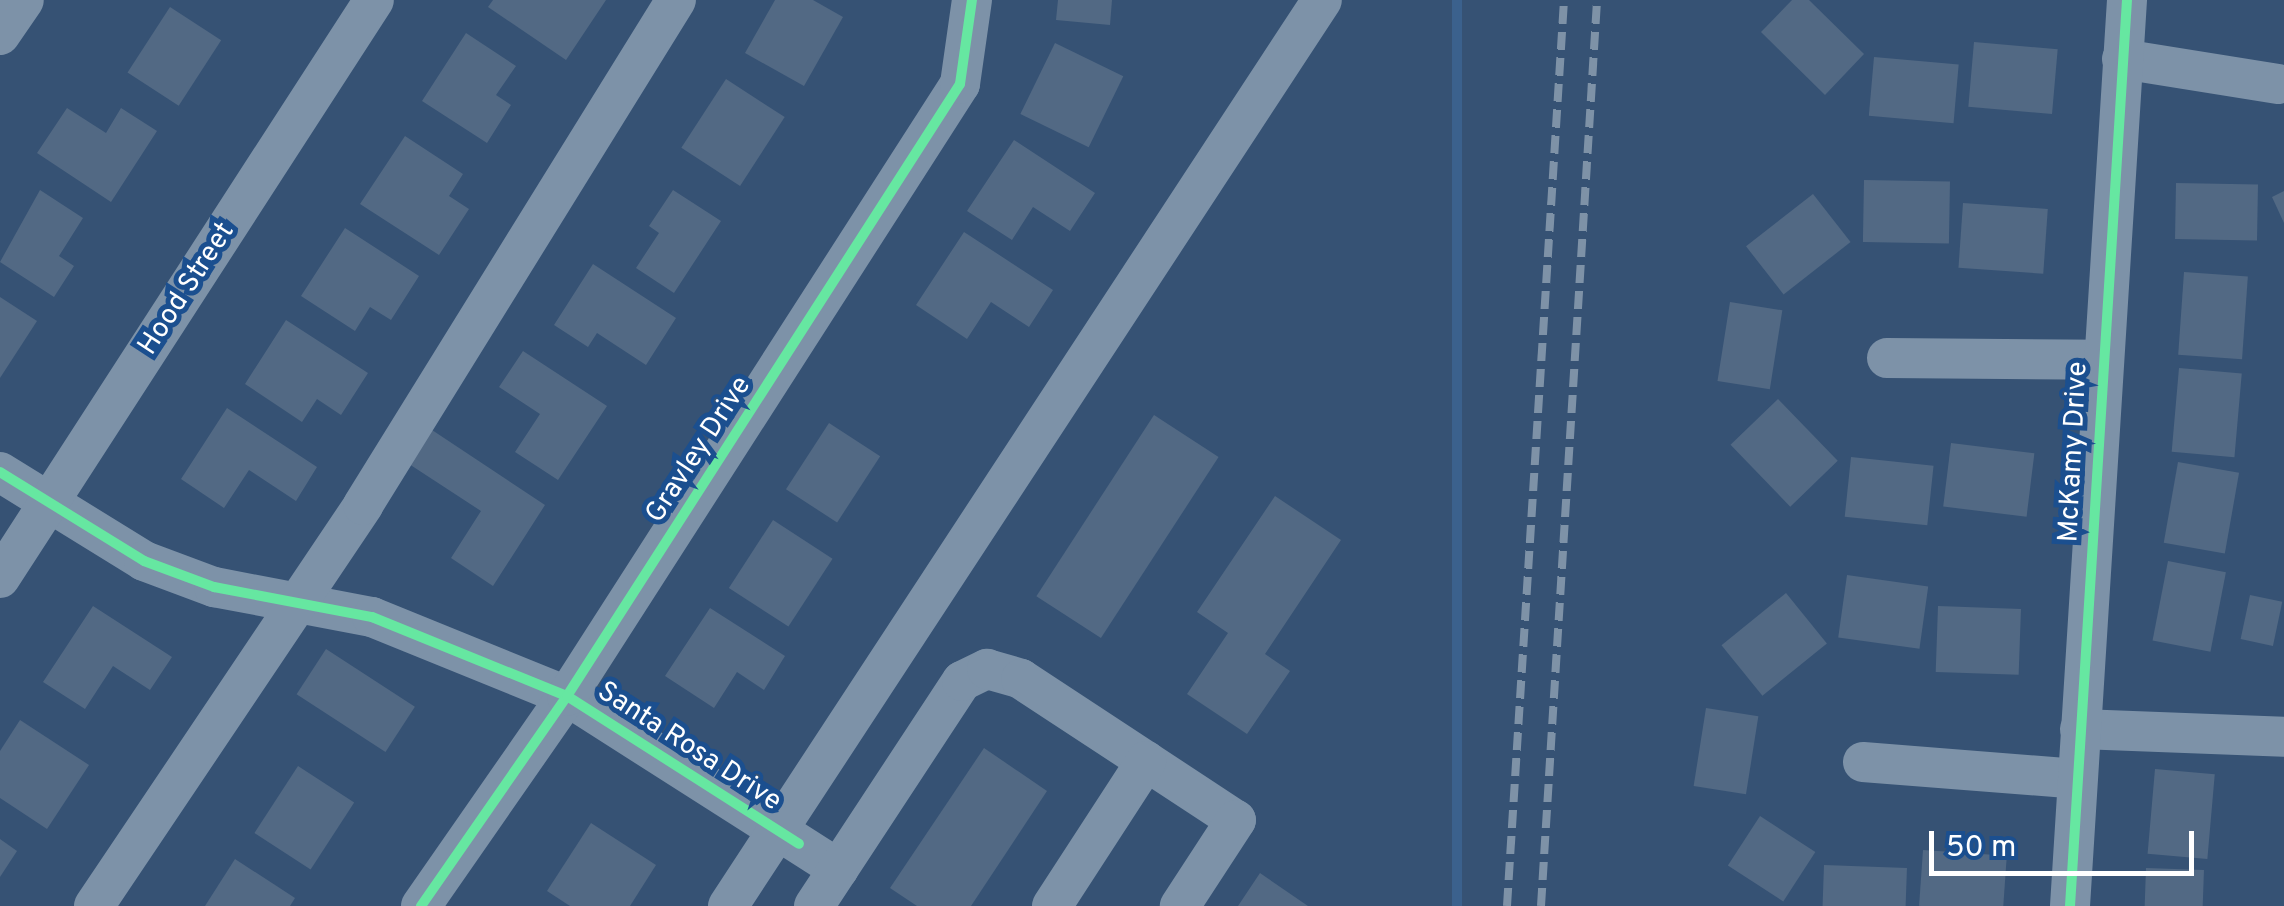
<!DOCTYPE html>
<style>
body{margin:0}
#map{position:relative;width:2284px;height:906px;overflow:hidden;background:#365274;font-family:Overpass,sans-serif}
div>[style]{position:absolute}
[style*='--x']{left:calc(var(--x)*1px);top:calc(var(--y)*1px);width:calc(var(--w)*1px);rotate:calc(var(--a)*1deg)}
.stream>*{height:10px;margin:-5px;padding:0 5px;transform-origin:5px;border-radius:5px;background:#3b618d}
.building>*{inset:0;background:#526984;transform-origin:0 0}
.minor>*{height:40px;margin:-20px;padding:0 20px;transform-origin:20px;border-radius:20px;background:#7d92a8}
.rail>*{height:8px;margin-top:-4px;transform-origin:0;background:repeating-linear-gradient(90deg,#7e92a7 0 18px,transparent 0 26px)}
.cycleway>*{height:10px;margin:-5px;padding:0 5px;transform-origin:5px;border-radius:5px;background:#66e7a1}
span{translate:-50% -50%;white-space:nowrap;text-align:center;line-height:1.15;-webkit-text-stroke:10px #1b4f8f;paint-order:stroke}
.street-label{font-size:28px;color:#fff}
.scale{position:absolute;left:1929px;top:831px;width:265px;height:45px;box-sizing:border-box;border:5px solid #fff;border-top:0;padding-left:12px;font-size:30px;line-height:35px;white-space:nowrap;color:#fff;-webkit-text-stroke:8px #1b4f8f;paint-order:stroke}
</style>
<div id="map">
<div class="stream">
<i style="--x:1457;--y:906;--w:906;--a:-90"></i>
</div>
<div class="building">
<i style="clip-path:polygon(493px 0,606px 0,566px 60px,488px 7px)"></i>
<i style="clip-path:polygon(775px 0,813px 0,843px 17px,804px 86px,745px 53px)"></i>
<i style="clip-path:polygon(1058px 0,1112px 0,1110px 25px,1056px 20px)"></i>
<i style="clip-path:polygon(1792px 0,1809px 0,1864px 54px,1825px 95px,1761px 32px)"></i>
<i style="left:170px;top:7px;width:61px;height:78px;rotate:33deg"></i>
<i style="clip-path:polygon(466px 33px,516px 66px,496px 95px,511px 105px,487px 143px,422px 101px)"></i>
<i style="left:1974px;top:42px;width:84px;height:65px;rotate:5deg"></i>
<i style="left:1055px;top:43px;width:76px;height:79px;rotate:26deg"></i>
<i style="left:1874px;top:57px;width:85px;height:59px;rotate:5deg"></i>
<i style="left:726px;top:79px;width:70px;height:82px;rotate:33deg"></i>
<i style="clip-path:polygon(67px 108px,106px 133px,121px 108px,157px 131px,111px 202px,37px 153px)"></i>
<i style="clip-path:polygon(405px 136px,463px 174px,449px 196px,469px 209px,439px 255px,360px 204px)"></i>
<i style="clip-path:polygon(1014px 140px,1095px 193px,1070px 231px,1033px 207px,1012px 240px,967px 211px)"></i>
<i style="left:1864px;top:180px;width:86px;height:62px;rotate:1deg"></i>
<i style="left:2176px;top:183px;width:82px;height:56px;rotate:1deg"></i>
<i style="clip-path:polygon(40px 190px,83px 218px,59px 256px,74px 266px,54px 297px,0 262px)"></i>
<i style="clip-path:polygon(673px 190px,721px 221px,674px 293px,636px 268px,659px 233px,649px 226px)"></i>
<i style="clip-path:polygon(2284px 191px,2284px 223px,2272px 197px)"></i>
<i style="left:1813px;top:194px;width:61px;height:85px;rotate:52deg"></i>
<i style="left:1963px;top:203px;width:85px;height:65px;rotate:4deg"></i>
<i style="clip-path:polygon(345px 228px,419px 276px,391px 320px,370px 307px,355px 331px,301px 296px)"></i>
<i style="clip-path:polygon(964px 232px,1053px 290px,1029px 327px,991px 302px,967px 339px,916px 305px)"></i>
<i style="clip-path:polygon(593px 264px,676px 318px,646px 365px,597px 333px,588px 347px,554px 325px)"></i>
<i style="left:2184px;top:272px;width:64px;height:83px;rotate:4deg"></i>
<i style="clip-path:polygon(0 297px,37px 321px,0 378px)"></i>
<i style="left:1730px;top:302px;width:53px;height:80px;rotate:9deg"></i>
<i style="clip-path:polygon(286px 320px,368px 373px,341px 415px,317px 399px,302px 422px,245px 384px)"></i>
<i style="clip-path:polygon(523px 351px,607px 406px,558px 480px,515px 452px,540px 414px,499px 387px)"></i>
<i style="left:2179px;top:368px;width:63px;height:84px;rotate:5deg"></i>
<i style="left:1778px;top:399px;width:86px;height:66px;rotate:46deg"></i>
<i style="clip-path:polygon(227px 408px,317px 467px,296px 501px,249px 470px,224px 508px,181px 479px)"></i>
<i style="left:1154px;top:415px;width:77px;height:216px;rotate:33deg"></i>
<i style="left:829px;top:423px;width:61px;height:79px;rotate:33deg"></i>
<i style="clip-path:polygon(432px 430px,545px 505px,493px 586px,451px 558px,481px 511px,409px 464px)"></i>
<i style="left:1951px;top:443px;width:84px;height:64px;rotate:7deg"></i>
<i style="left:1851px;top:457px;width:83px;height:60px;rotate:6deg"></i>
<i style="left:2178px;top:462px;width:62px;height:82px;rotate:10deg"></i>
<i style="clip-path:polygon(1275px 496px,1341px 540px,1265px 654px,1290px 671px,1247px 734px,1187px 694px,1228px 633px,1197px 612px)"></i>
<i style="left:773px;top:520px;width:71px;height:81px;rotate:33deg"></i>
<i style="left:2168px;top:561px;width:59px;height:81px;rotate:11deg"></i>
<i style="left:1847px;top:575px;width:82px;height:63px;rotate:8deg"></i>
<i style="left:1786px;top:593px;width:65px;height:83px;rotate:51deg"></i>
<i style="left:2250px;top:595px;width:33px;height:45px;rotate:12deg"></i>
<i style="clip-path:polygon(93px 606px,172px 657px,150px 690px,113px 666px,85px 709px,43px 682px)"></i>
<i style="left:1938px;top:606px;width:83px;height:66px;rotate:2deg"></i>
<i style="clip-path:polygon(710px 608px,785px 656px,764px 690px,737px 672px,714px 708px,665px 676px)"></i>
<i style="left:326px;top:649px;width:106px;height:54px;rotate:33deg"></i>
<i style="left:1706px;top:708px;width:53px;height:79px;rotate:9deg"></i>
<i style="clip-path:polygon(20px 720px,89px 765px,47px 829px,0 798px,0 751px)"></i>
<i style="clip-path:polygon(984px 748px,1047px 791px,971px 906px,917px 906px,890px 888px)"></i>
<i style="left:298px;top:766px;width:67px;height:80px;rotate:33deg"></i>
<i style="left:2155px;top:769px;width:60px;height:85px;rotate:5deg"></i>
<i style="left:1760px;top:816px;width:66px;height:59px;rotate:33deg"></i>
<i style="clip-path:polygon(591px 823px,656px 865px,630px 906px,570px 906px,547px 891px)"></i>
<i style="clip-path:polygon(0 839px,17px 851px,0 877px)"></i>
<i style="left:1923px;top:850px;width:84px;height:56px;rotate:4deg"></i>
<i style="clip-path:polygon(235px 859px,295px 898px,290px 906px,205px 906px)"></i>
<i style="left:1824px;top:865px;width:83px;height:41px;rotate:2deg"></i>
<i style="left:2146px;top:868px;width:58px;height:38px;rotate:2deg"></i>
<i style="clip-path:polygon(1260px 873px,1308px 906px,1238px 906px)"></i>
</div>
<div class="minor">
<i style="--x:0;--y:35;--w:42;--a:-55.6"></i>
<i style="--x:2122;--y:59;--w:158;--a:9.1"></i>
<i style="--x:1887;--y:358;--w:214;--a:0.5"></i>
<i style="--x:0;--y:472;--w:169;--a:31.7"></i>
<i style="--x:144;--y:561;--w:75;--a:20.4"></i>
<i style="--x:214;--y:587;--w:161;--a:10.8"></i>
<i style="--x:372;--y:617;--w:210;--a:22.1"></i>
<i style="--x:567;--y:696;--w:322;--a:32.5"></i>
<i style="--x:0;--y:578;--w:688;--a:-57.09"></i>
<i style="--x:2080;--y:729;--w:204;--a:2.2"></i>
<i style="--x:1863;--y:762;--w:215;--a:4.5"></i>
<i style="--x:94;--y:906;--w:483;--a:-56.1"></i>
<i style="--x:363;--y:505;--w:594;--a:-58.21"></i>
<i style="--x:421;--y:906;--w:256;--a:-55.2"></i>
<i style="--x:567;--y:696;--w:727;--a:-57.29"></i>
<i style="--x:960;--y:84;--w:85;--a:-81.9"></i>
<i style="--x:728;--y:906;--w:1083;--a:-56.75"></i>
<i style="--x:814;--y:906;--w:269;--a:-56.7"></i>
<i style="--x:962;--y:681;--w:28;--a:-26"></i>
<i style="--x:987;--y:669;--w:35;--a:16"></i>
<i style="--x:1021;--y:679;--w:257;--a:33.3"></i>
<i style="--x:1236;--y:820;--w:103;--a:123.1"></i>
<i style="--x:1052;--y:906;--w:173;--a:-57"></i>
<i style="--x:2070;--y:906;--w:908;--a:-86.4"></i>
</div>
<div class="rail">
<i style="--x:1507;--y:906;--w:908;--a:-86.4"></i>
<i style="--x:1541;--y:906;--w:908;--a:-86.46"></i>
</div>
<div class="cycleway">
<i style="--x:0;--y:472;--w:169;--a:31.7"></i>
<i style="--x:144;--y:561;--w:75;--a:20.4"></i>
<i style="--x:214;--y:587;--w:161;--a:10.8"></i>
<i style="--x:372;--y:617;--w:210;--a:22.1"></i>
<i style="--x:567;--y:696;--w:275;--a:32.5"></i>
<i style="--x:421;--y:906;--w:256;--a:-55.2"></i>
<i style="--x:567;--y:696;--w:727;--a:-57.29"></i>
<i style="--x:960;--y:84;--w:85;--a:-81.9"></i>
<i style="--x:2070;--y:906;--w:908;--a:-86.4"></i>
</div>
<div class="street-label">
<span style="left:187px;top:289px;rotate:-57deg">Hood Street</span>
<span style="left:699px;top:450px;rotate:-57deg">Gravley Drive</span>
<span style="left:2074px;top:452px;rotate:-87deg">McKamy Drive</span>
<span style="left:689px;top:747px;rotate:33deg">Santa Rosa Drive</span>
</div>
<div class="scale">50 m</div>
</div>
